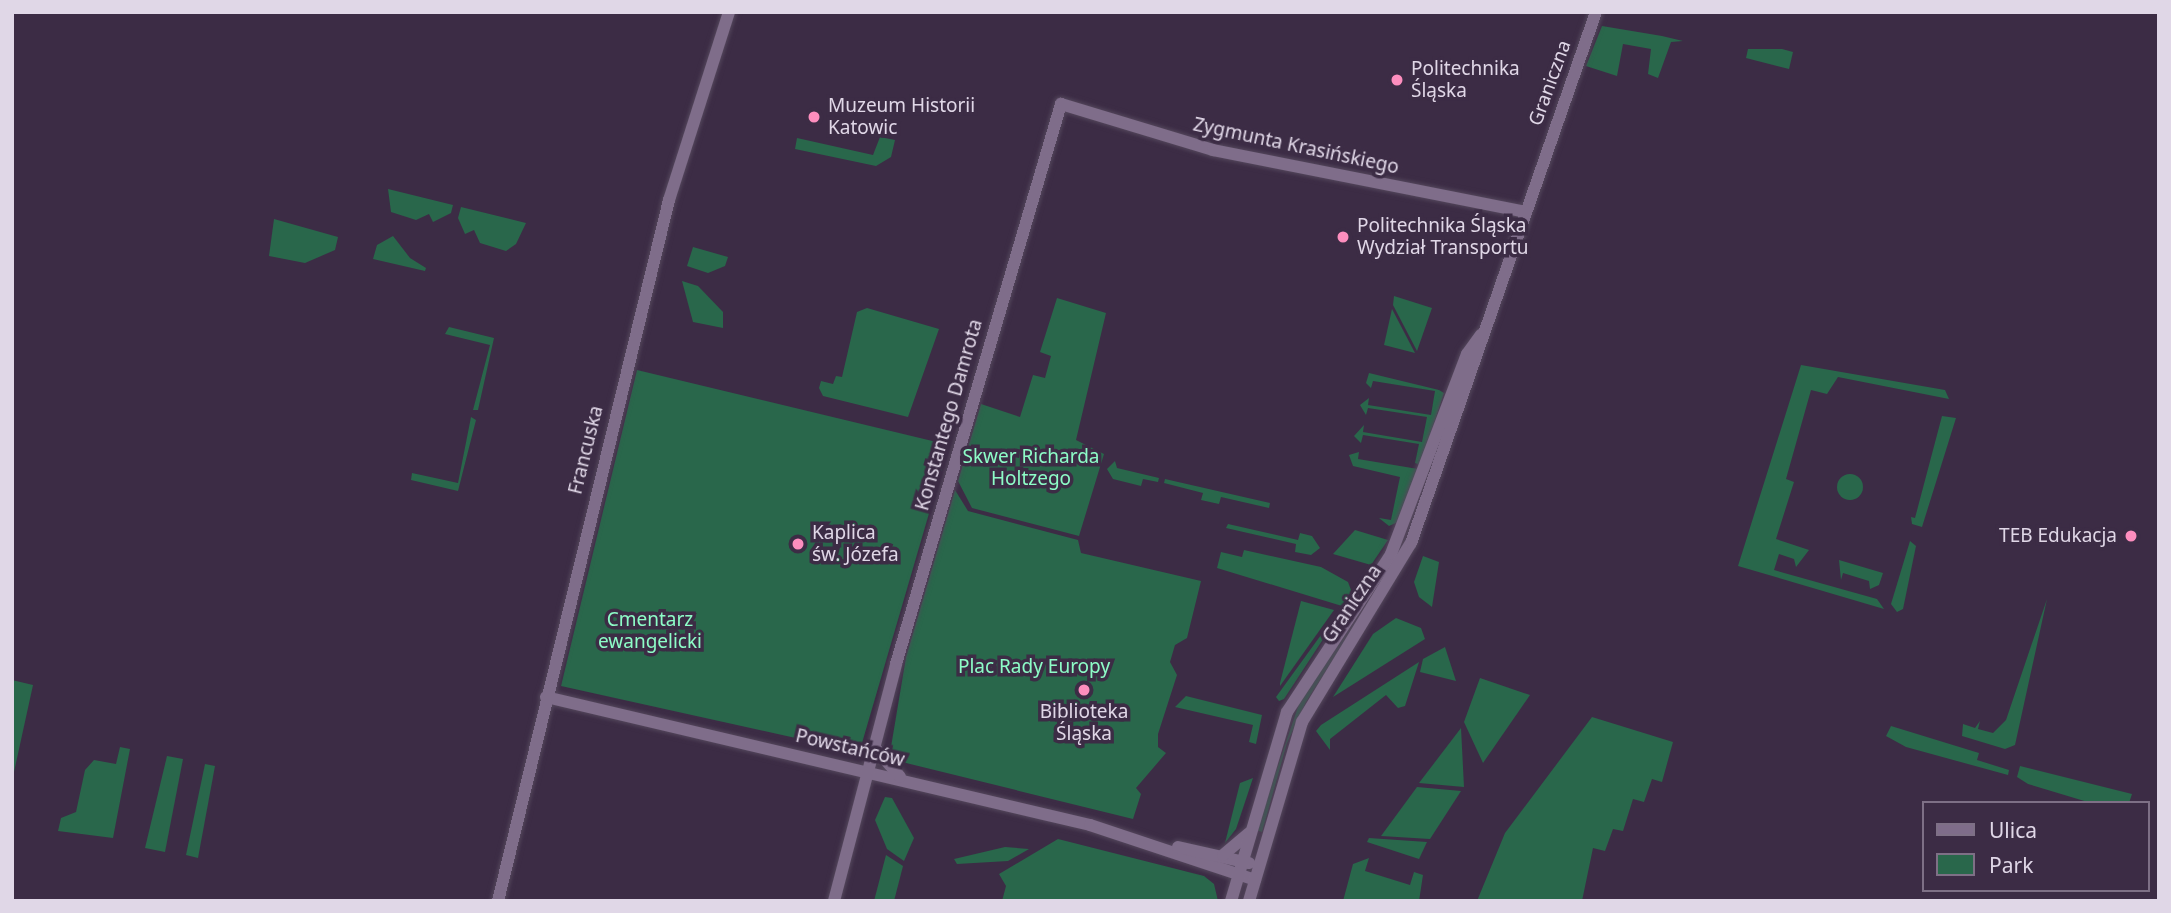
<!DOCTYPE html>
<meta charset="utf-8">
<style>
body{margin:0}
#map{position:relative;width:2171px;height:913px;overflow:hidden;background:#3c2c45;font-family:"Noto Sans",sans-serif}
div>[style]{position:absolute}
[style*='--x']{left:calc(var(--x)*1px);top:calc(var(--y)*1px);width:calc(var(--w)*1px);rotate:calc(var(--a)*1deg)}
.green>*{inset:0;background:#29674b}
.round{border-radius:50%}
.roads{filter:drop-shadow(0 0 2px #54475c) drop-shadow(0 0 2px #54475c)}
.minor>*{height:12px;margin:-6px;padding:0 6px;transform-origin:6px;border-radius:6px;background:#7f6d8a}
.dots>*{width:19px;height:19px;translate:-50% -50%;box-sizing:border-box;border:4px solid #3c2c45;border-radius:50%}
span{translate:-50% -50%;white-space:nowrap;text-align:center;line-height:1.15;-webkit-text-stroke:7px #3c2c45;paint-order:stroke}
.poi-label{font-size:19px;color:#e0d7e7}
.left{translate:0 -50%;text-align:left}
.right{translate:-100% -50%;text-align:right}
.street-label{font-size:19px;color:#e0d7e7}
.park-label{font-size:19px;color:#8dfcc7}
.frame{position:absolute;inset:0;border:14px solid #e0d7e7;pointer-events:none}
.legend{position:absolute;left:1922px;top:801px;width:228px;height:91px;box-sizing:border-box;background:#3c2c45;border:2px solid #7e7086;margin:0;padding:9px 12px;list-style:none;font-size:21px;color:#e0d7e7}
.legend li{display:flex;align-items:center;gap:14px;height:35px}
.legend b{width:35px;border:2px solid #7e7086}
</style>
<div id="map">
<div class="green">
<i style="clip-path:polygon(1602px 26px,1662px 36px,1683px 41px,1671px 42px,1658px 78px,1648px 74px,1651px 49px,1623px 44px,1617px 76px,1586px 66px)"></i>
<i style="clip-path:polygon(1748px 49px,1782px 49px,1793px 52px,1789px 69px,1746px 58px)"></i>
<i style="clip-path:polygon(880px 137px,895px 140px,891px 157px,876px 166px,795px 149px,797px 138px,873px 155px)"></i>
<i style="clip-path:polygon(388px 189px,453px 205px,451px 213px,433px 222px,429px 214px,416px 220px,391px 212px)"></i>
<i style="clip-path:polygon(461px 207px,526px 223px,516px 244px,506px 251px,480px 243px,474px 230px,465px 234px,458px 218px)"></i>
<i style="clip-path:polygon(274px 219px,338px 237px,335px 250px,305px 263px,269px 256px)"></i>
<i style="clip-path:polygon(393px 236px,410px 258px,426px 268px,425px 271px,373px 259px,377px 245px)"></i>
<i style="clip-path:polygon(693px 247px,728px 257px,725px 266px,708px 273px,687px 266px)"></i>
<i style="clip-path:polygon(682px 281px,698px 286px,723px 312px,723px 328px,693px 322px)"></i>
<i style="clip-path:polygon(1394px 296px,1432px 308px,1417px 351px,1393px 305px)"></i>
<i style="clip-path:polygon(1057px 298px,1106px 313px,1076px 440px,1104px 454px,1079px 536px,972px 508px,958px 481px,981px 404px,1020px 417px,1033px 375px,1045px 378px,1051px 356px,1040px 352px)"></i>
<i style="clip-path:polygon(867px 308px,939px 329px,908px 417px,823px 396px,819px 388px,821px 381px,833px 384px,836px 376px,842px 377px,857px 312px)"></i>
<i style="clip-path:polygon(1392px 309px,1415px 353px,1384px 345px)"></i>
<i style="clip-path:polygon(449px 327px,494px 338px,478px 410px,473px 410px,490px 345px,445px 334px)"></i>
<i style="clip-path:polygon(1801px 365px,1945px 390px,1949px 399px,1838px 377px,1827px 394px,1811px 390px,1786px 479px,1794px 482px,1776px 539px,1809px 550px,1796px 567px,1794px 559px,1779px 554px,1774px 570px,1877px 599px,1884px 609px,1738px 566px)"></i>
<i style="clip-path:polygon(637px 370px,949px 445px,862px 743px,854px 751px,561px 686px)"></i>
<i style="clip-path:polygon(1369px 373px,1439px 390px,1444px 393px,1420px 465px,1415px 463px,1419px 444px,1363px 435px,1361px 443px,1354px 436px,1364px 425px,1363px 432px,1422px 442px,1427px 417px,1368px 408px,1366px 415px,1360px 405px,1369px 398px,1368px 405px,1431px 415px,1435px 391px,1373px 381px,1371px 388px,1366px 383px)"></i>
<i style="clip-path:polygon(1942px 416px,1956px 418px,1922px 527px,1912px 524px,1911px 517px,1915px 518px)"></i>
<i style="clip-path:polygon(471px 417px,476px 420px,458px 491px,411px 480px,412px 473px,458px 483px)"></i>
<i style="clip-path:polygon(1359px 452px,1358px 459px,1418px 469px,1398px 522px,1389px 526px,1379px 518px,1391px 520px,1400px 477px,1353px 466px,1349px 455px)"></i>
<i style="clip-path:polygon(1115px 461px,1117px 468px,1159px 478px,1158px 482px,1143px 479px,1141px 486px,1113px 479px,1107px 469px)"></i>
<i class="round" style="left:1837px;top:474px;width:26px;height:26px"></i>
<i style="clip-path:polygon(1165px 479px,1270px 503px,1269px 508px,1221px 497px,1219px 504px,1201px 500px,1203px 493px,1164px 483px)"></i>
<i style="clip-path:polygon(955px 490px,968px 511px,1078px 540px,1081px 553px,1201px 581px,1187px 638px,1175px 645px,1170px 662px,1177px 675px,1158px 734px,1158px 747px,1166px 753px,1136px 788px,1141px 794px,1133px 819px,902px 762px,890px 753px,906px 657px)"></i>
<i style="clip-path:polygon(1228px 524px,1298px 540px,1300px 533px,1312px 536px,1320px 548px,1311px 555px,1295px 552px,1296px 544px,1226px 528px)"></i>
<i style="clip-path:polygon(1355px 530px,1388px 540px,1371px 565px,1333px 554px)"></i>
<i style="clip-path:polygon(1910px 541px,1916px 546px,1903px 609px,1897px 612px,1891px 604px)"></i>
<i style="clip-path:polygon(1244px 550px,1321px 567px,1348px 582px,1351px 590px,1348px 601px,1284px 699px,1279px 701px,1276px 697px,1342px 606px,1217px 568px,1221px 552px,1242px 557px)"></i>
<i style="clip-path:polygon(1423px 556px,1439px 562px,1432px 607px,1419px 597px,1414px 582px)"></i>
<i style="clip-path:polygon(1839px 560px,1883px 573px,1879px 585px,1870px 589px,1869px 581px,1843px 573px,1841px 580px)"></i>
<i style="clip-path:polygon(2047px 599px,2015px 745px,2005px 749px,1962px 736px,1963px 724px,1975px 728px,1980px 721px,1978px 729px,1993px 733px,2006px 720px)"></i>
<i style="clip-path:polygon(1301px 601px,1334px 610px,1280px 686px,1280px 683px)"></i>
<i style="clip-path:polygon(1370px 601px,1306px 702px,1287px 743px,1262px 832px,1256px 830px,1301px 698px)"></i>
<i style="clip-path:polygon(1396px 618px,1421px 628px,1425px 639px,1333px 697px,1373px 634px)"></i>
<i style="clip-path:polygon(1445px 647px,1456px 681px,1420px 672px,1423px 659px)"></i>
<i style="clip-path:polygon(1419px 662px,1405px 706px,1398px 708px,1386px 695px,1330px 739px,1330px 750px,1316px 731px,1321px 725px)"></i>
<i style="clip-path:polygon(1480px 678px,1530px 695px,1483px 763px,1464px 722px)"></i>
<i style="clip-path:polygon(12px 680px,33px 685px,12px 781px)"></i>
<i style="clip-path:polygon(1186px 696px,1262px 715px,1256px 744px,1249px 742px,1253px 725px,1175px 707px)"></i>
<i style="clip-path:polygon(1592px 717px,1673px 742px,1662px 782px,1652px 779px,1644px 802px,1633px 799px,1623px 831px,1613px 829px,1605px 851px,1593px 848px,1582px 901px,1477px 901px,1505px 833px)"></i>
<i style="clip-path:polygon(1891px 726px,1979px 753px,1977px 760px,2009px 770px,2008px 775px,1906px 747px,1886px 736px)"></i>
<i style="clip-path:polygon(1461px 728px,1464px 787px,1419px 783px)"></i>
<i style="clip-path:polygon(120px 747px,130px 749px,113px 838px,58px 831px,61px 818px,76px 812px,85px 770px,94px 760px,116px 764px)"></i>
<i style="clip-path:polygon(167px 756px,183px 759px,165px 852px,145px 848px)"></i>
<i style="clip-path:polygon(205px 764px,215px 766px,198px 858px,186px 855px)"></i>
<i style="clip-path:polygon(2020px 766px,2132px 794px,2129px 803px,2091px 803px,2028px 784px,2017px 777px)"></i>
<i style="clip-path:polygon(1253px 778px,1236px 829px,1225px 843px,1240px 783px)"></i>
<i style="clip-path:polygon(1417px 787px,1461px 791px,1430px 839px,1381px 836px)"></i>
<i style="clip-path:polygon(885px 797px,892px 798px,914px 838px,904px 861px,887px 849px,875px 820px)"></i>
<i style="clip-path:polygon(1369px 838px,1427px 842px,1419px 859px,1367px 842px)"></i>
<i style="clip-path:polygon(1058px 839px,1204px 876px,1214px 884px,1218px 901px,1002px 901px,1006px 886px,999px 874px)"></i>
<i style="clip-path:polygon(1005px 847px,1029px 849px,1008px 861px,957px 864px,954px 859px)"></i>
<i style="clip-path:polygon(886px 855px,903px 866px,894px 901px,874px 901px)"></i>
<i style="clip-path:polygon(1369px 858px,1365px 871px,1410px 885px,1414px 872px,1423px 875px,1419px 901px,1343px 901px,1353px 864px)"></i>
</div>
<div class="roads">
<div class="minor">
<i style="--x:546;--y:697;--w:559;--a:13.24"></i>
<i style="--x:1090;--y:825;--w:174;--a:18.4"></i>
<i style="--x:875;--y:748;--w:38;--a:49"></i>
<i style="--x:1178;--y:847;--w:73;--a:12.7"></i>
<i style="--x:1223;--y:855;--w:34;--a:-40"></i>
<i style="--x:498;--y:901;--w:722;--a:-76.29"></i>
<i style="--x:669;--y:200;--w:197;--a:-72.3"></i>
<i style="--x:834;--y:901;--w:245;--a:-75.3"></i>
<i style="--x:896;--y:664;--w:584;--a:-73.58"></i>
<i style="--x:1061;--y:104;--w:159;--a:16.8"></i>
<i style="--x:1213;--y:150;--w:319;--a:11.2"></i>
<i style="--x:1231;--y:901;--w:197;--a:-73.5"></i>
<i style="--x:1287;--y:712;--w:189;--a:-56.6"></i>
<i style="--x:1391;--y:554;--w:214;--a:-69.2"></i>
<i style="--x:1467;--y:354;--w:24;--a:-54"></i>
<i style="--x:1249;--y:901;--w:187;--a:-73.5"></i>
<i style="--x:1302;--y:722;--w:210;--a:-58.7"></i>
<i style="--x:1411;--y:543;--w:562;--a:-70.79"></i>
</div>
</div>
<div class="dots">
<i style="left:1397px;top:80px;background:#fd8ebe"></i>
<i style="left:814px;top:117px;background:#fd8ebe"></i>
<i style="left:1343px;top:237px;background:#fd8ebe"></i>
<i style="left:2131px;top:536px;background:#fd8ebe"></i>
<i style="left:798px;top:544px;background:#fd8ebe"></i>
<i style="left:1084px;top:690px;background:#fd8ebe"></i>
</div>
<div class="poi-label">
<span class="left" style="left:1411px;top:80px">Politechnika<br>Śląska</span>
<span class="left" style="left:828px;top:117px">Muzeum Historii<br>Katowic</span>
<span class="left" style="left:1357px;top:237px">Politechnika Śląska<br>Wydział Transportu</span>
<span class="left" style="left:812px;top:544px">Kaplica<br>św. Józefa</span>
<span class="right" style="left:2117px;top:536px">TEB Edukacja</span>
<span style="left:1084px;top:723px">Biblioteka<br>Śląska</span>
</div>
<div class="street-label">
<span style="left:1550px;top:83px;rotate:-70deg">Graniczna</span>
<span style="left:1296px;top:146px;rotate:12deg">Zygmunta Krasińskiego</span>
<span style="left:949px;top:415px;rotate:-74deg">Konstantego Damrota</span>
<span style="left:586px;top:450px;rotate:-76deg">Francuska</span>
<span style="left:1352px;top:604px;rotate:-56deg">Graniczna</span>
<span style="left:850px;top:748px;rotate:13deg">Powstańców</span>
</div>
<div class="park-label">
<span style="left:1031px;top:468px">Skwer Richarda<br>Holtzego</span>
<span style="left:650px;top:631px">Cmentarz<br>ewangelicki</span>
<span style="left:1034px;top:667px">Plac Rady Europy</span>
</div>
<div class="frame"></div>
<ul class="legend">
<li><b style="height:9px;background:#7f6d8a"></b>Ulica</li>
<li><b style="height:19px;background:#29674b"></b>Park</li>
</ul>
</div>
